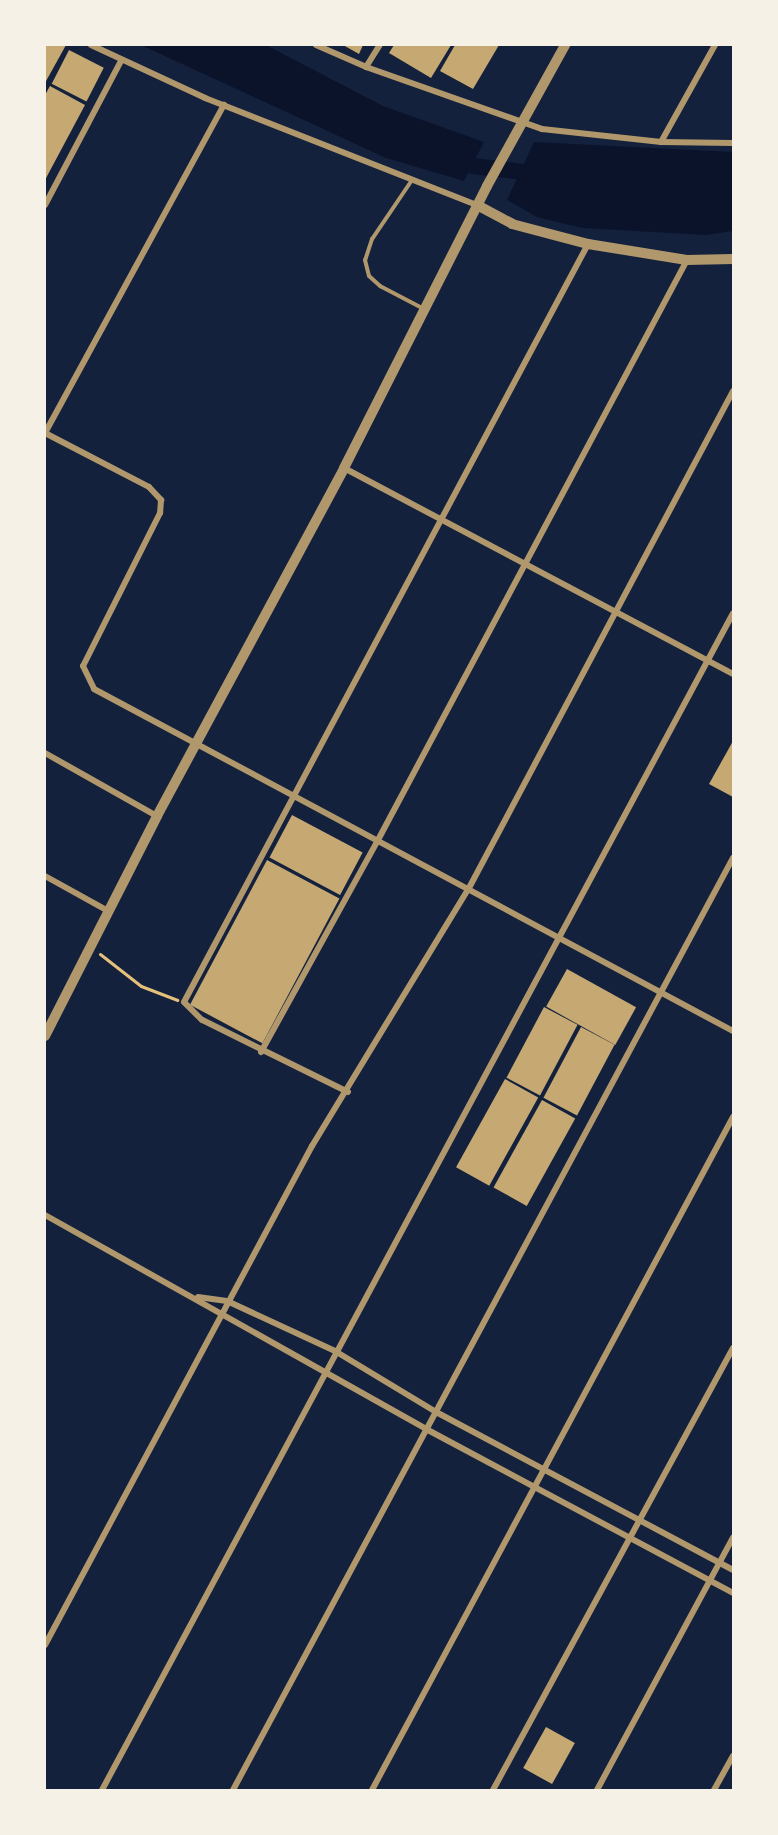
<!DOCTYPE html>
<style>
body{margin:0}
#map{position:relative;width:778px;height:1835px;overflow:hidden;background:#14213d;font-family:Overpass,sans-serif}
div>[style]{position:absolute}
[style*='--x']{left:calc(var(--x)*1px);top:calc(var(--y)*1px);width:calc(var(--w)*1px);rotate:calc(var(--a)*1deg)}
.water>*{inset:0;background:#0b132b}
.canal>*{height:16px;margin:-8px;padding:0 8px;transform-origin:8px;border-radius:8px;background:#0b132b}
.building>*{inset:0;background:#c6a872;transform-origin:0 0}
.path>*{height:3px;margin:-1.5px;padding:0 1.5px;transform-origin:1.5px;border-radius:1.5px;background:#e5c07b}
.service>*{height:4px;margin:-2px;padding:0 2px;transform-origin:2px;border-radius:2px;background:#b1986c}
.minor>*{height:6px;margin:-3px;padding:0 3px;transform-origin:3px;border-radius:3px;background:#b1986c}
.tertiary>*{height:10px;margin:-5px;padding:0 5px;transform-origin:5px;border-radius:5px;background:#b1986c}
span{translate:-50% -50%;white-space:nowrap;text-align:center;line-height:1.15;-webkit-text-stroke:6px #f6f1e7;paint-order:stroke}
.frame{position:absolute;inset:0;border:46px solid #f6f1e7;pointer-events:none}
</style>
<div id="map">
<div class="water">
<i style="clip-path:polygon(141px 45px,266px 45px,383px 106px,484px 142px,464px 181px,386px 158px)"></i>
<i style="clip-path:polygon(534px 142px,733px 152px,733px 231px,706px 235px,582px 228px,537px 217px,507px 200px)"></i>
</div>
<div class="canal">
<i style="--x:455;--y:157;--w:20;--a:27"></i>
<i style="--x:473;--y:166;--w:67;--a:6.8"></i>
</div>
<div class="building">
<i style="clip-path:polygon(45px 45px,66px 45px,45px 83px)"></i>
<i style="clip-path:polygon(343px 45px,363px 45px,359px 54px)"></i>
<i style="clip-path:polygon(394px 45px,451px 45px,431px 78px,389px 53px)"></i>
<i style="clip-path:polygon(455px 45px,499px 45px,473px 89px,440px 71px)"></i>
<i style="left:69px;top:50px;width:39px;height:38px;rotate:27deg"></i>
<i style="clip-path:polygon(50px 86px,85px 105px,45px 180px,45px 95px)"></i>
<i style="clip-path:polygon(733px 741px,733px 797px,709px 784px)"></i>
<i style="left:292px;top:815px;width:80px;height:48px;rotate:28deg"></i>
<i style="left:267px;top:860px;width:82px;height:164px;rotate:28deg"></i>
<i style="left:567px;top:969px;width:79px;height:43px;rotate:29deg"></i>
<i style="left:544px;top:1007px;width:38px;height:80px;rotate:28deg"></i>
<i style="left:581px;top:1027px;width:38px;height:80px;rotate:28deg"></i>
<i style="left:505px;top:1079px;width:38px;height:101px;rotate:29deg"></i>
<i style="left:542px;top:1100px;width:38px;height:100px;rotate:29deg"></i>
<i style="left:546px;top:1727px;width:33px;height:47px;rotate:29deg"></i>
</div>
<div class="path">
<i style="--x:100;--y:954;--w:52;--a:38"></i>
<i style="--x:141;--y:986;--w:39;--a:21"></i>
</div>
<div class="service">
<i style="--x:412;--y:180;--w:71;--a:124.1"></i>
<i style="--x:372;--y:239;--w:22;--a:108"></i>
<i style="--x:365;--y:260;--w:16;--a:76"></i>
<i style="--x:369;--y:276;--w:15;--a:42"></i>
<i style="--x:380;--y:286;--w:47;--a:27.6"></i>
</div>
<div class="minor">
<i style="--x:91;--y:45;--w:126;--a:24.9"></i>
<i style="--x:205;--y:98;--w:292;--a:21.5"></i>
<i style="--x:316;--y:45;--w:55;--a:23.7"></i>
<i style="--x:366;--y:67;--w:187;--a:19.4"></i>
<i style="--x:542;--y:129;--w:120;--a:6.2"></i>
<i style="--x:661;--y:142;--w:72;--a:0.8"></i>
<i style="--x:366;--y:67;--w:26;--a:-58"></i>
<i style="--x:661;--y:142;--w:111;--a:-60.9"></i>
<i style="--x:45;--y:205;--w:163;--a:-62.2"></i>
<i style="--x:45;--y:433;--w:117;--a:27.4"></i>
<i style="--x:149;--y:487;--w:18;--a:47"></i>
<i style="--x:161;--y:500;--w:13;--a:94"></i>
<i style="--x:160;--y:513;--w:171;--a:116.7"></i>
<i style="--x:83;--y:666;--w:25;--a:64"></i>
<i style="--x:94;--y:689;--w:725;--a:28.16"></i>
<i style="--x:45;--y:433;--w:374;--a:-61.4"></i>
<i style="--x:344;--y:468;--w:440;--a:27.9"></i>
<i style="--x:45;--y:753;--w:129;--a:29.4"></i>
<i style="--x:45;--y:876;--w:74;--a:29"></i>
<i style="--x:261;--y:1052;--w:242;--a:-61.1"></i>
<i style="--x:378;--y:840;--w:657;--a:-61.95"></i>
<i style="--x:348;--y:1092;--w:163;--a:-153.7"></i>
<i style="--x:202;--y:1020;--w:25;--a:-135"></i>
<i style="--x:184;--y:1002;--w:859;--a:-61.94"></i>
<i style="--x:45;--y:1215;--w:437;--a:29.3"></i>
<i style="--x:426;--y:1429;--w:348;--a:28.1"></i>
<i style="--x:198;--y:1297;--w:29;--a:8"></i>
<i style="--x:227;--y:1301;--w:119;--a:24.8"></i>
<i style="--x:335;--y:1351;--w:118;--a:31.1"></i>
<i style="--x:436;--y:1412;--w:336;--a:28"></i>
<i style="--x:45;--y:1645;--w:566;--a:-61.85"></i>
<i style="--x:312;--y:1146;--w:302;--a:-58.7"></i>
<i style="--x:469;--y:888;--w:563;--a:-62.02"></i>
<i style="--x:102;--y:1790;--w:1335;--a:-61.8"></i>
<i style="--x:233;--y:1790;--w:1058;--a:-61.79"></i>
<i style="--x:372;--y:1790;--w:764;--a:-61.79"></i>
<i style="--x:493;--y:1790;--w:503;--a:-61.5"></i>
<i style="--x:597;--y:1790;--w:287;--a:-61.7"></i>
<i style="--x:714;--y:1790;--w:39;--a:-61"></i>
</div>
<div class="tertiary">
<i style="--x:477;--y:205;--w:40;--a:28"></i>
<i style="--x:512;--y:224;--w:79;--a:14.7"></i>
<i style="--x:588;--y:244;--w:100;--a:9.2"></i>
<i style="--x:687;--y:260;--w:46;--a:-1.2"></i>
<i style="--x:45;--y:1036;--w:247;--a:-63"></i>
<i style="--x:157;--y:816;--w:395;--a:-61.7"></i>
<i style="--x:344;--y:468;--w:316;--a:-63.1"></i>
<i style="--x:487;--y:186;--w:161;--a:-61"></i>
</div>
<div class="frame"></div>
</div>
